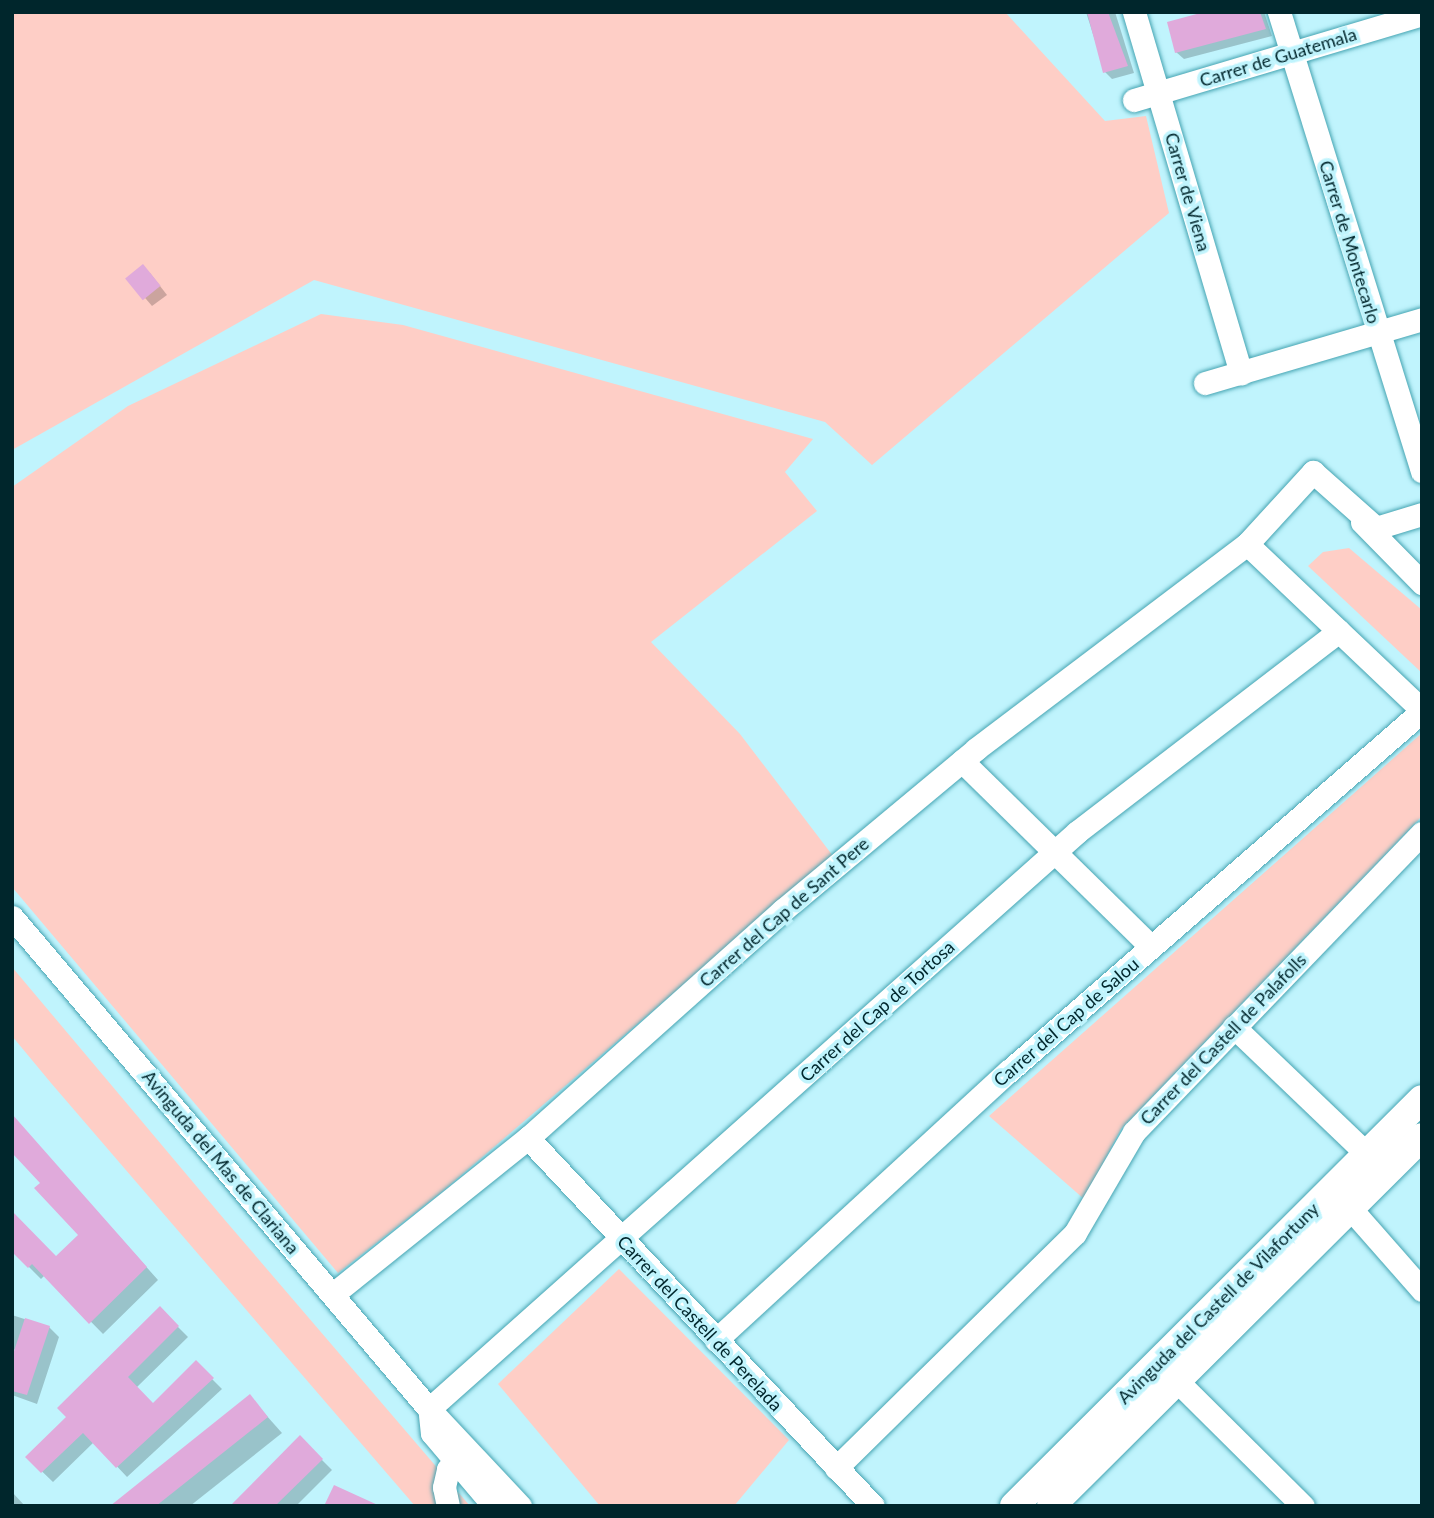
<!DOCTYPE html>
<style>
body{margin:0}
#map{position:relative;width:1434px;height:1518px;overflow:hidden;background:#c0f4fd;font-family:Lato,sans-serif}
div>[style]{position:absolute}
[style*='--x']{left:calc(var(--x)*1px);top:calc(var(--y)*1px);width:calc(var(--w)*1px);rotate:calc(var(--a)*1deg)}
.green>*{inset:0;background:#fecec6}
.shadow>*{inset:0;background:#0003}
.building>*{inset:0;background:#e0aadb;transform-origin:0 0}
.roads{filter:drop-shadow(0 0 2px #45a4b2) drop-shadow(0 0 2px #45a4b2)}
.minor>*{height:23px;margin:-11.5px;padding:0 11.5px;transform-origin:11.5px;border-radius:11.5px;background:#fff}
.tertiary>*{height:28px;margin:-14px;padding:0 14px;transform-origin:14px;border-radius:14px;background:#fff}
span{translate:-50% -50%;white-space:nowrap;text-align:center;line-height:1.15;-webkit-text-stroke:7px #c0f4fd;paint-order:stroke}
.street-label{font-size:18px;color:#00262c}
.frame{position:absolute;inset:0;border:14px solid #00262c;pointer-events:none}
</style>
<div id="map">
<div class="green">
<i style="clip-path:polygon(12px 12px,1005px 12px,1105px 121px,1146px 116px,1169px 213px,872px 465px,825px 422px,314px 280px,12px 450px)"></i>
<i style="clip-path:polygon(321px 314px,403px 325px,813px 439px,785px 472px,817px 511px,651px 642px,740px 734px,833px 856px,444px 1190px,338px 1273px,12px 887px,12px 487px,128px 406px)"></i>
<i style="clip-path:polygon(1349px 548px,1422px 610px,1422px 673px,1308px 566px,1323px 552px)"></i>
<i style="clip-path:polygon(1422px 733px,1422px 816px,1121px 1129px,1084px 1199px,989px 1116px)"></i>
<i style="clip-path:polygon(12px 967px,224px 1219px,470px 1506px,415px 1506px,51px 1083px,12px 1036px)"></i>
<i style="clip-path:polygon(619px 1269px,789px 1440px,734px 1506px,600px 1506px,498px 1384px)"></i>
</div>
<div class="shadow">
<i style="clip-path:polygon(1086px 12px,1115px 12px,1134px 73px,1112px 79px,1105px 72px)"></i>
<i style="clip-path:polygon(1211px 12px,1264px 12px,1272px 36px,1184px 59px,1176px 52px)"></i>
<i style="clip-path:polygon(150px 273px,167px 295px,152px 306px,128px 278px)"></i>
<i style="clip-path:polygon(12px 1116px,158px 1280px,103px 1334px,45px 1275px,41px 1279px,12px 1250px,56px 1258px,80px 1235px,43px 1183px)"></i>
<i style="clip-path:polygon(160px 1309px,188px 1337px,136px 1388px,153px 1405px,196px 1363px,222px 1389px,127px 1477px,94px 1442px,53px 1482px,27px 1457px,68px 1417px)"></i>
<i style="clip-path:polygon(12px 1315px,49px 1327px,59px 1337px,37px 1404px,12px 1395px,16px 1350px,12px 1349px)"></i>
<i style="clip-path:polygon(250px 1397px,282px 1433px,190px 1506px,113px 1506px)"></i>
<i style="clip-path:polygon(300px 1438px,332px 1470px,296px 1506px,232px 1506px)"></i>
<i style="clip-path:polygon(12px 1492px,25px 1506px,12px 1506px)"></i>
</div>
<div class="building">
<i style="clip-path:polygon(1087px 12px,1108px 12px,1128px 66px,1103px 73px)"></i>
<i style="clip-path:polygon(1204px 12px,1260px 12px,1266px 29px,1175px 53px,1167px 22px)"></i>
<i style="left:143px;top:264px;width:28px;height:23px;rotate:51deg"></i>
<i style="clip-path:polygon(12px 1114px,147px 1267px,89px 1324px,32px 1264px,28px 1268px,12px 1252px,12px 1211px,56px 1256px,78px 1235px,34px 1188px,40px 1183px,12px 1153px)"></i>
<i style="clip-path:polygon(160px 1306px,179px 1326px,128px 1377px,153px 1403px,196px 1360px,214px 1378px,116px 1468px,83px 1433px,41px 1473px,25px 1457px,66px 1417px,57px 1408px)"></i>
<i style="clip-path:polygon(25px 1318px,50px 1326px,27px 1395px,12px 1391px,12px 1357px)"></i>
<i style="clip-path:polygon(250px 1394px,268px 1417px,156px 1506px,110px 1506px)"></i>
<i style="clip-path:polygon(300px 1435px,323px 1459px,275px 1506px,230px 1506px)"></i>
<i style="clip-path:polygon(334px 1485px,380px 1506px,324px 1506px)"></i>
</div>
<div class="roads">
<div class="minor">
<i style="--x:1134;--y:12;--w:377;--a:73.5"></i>
<i style="--x:1279;--y:12;--w:481;--a:72.7"></i>
<i style="--x:1134;--y:100;--w:301;--a:-16.6"></i>
<i style="--x:1205;--y:383;--w:226;--a:-16.4"></i>
<i style="--x:1362;--y:522;--w:86;--a:45.5"></i>
<i style="--x:1247;--y:544;--w:241;--a:43.5"></i>
<i style="--x:962;--y:761;--w:265;--a:44.5"></i>
<i style="--x:12;--y:917;--w:645;--a:49.72"></i>
<i style="--x:429;--y:1409;--w:133;--a:46.8"></i>
<i style="--x:1234;--y:1027;--w:184;--a:43.7"></i>
<i style="--x:528;--y:1138;--w:504;--a:46.85"></i>
<i style="--x:1350;--y:1208;--w:109;--a:48.7"></i>
<i style="--x:333;--y:1294;--w:250;--a:-38.7"></i>
<i style="--x:528;--y:1138;--w:342;--a:-41.8"></i>
<i style="--x:783;--y:910;--w:251;--a:-39.8"></i>
<i style="--x:976;--y:749;--w:340;--a:-37.1"></i>
<i style="--x:1247;--y:544;--w:98;--a:-47.5"></i>
<i style="--x:1313;--y:472;--w:84;--a:41.6"></i>
<i style="--x:1376;--y:528;--w:48;--a:-16.9"></i>
<i style="--x:716;--y:1340;--w:398;--a:-42.6"></i>
<i style="--x:1009;--y:1071;--w:548;--a:-41.08"></i>
<i style="--x:1178;--y:1382;--w:176;--a:44.8"></i>
<i style="--x:429;--y:1409;--w:868;--a:-41.68"></i>
<i style="--x:1077;--y:832;--w:330;--a:-37.5"></i>
<i style="--x:430;--y:1415;--w:18;--a:84"></i>
<i style="--x:432;--y:1433;--w:96;--a:49.7"></i>
<i style="--x:836;--y:1468;--w:335;--a:-44.5"></i>
<i style="--x:1075;--y:1233;--w:117;--a:-59.7"></i>
<i style="--x:1134;--y:1132;--w:415;--a:-46.1"></i>
<i style="--x:448;--y:1506;--w:19;--a:-102"></i>
<i style="--x:444;--y:1487;--w:18;--a:-77"></i>
<i style="--x:448;--y:1469;--w:21;--a:-17"></i>
</div>
<div class="tertiary">
<i style="--x:1014;--y:1506;--w:576;--a:-44.93"></i>
<i style="--x:1051;--y:1506;--w:523;--a:-44.85"></i>
</div>
</div>
<div class="street-label">
<span style="left:1278px;top:57px;rotate:-17deg">Carrer de Guatemala</span>
<span style="left:1188px;top:192px;rotate:74deg">Carrer de Viena</span>
<span style="left:1350px;top:242px;rotate:73deg">Carrer de Montecarlo</span>
<span style="left:784px;top:912px;rotate:-41deg">Carrer del Cap de Sant Pere</span>
<span style="left:877px;top:1011px;rotate:-42deg">Carrer del Cap de Tortosa</span>
<span style="left:1066px;top:1022px;rotate:-41deg">Carrer del Cap de Salou</span>
<span style="left:1223px;top:1039px;rotate:-46deg">Carrer del Castell de Palafolls</span>
<span style="left:221px;top:1162px;rotate:50deg">Avinguda del Mas de Clariana</span>
<span style="left:1218px;top:1303px;rotate:-45deg">Avinguda del Castell de Vilafortuny</span>
<span style="left:700px;top:1323px;rotate:47deg">Carrer del Castell de Perelada</span>
</div>
<div class="frame"></div>
</div>
